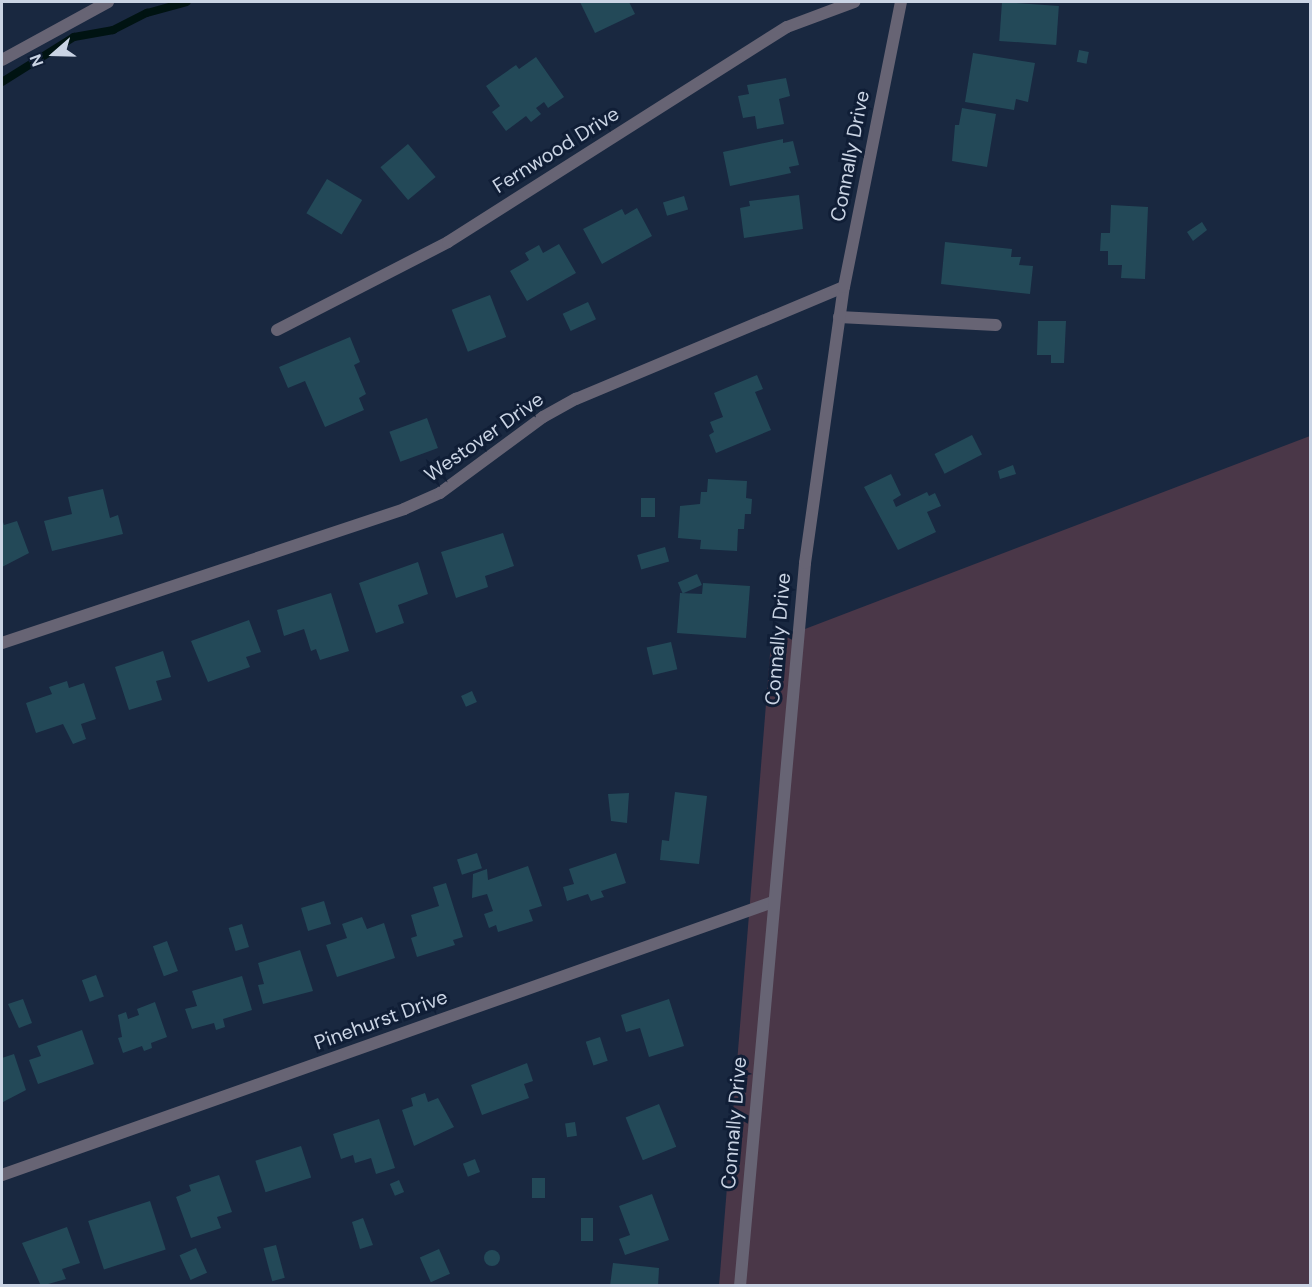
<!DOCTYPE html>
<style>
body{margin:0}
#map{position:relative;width:1312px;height:1287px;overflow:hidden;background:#192840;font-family:"DM Sans",sans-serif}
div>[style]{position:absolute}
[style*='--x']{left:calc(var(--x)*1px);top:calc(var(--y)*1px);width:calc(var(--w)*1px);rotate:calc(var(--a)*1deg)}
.green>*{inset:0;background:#4a3748}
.stream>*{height:8px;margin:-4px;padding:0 4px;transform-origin:4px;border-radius:4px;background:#001312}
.building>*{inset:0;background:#234958;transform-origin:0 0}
.round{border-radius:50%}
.service>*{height:12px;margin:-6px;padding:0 6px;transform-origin:6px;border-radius:6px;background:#676474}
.minor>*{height:12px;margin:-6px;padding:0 6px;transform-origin:6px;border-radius:6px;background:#676474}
.tertiary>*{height:12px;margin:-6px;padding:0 6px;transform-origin:6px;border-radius:6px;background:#676474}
span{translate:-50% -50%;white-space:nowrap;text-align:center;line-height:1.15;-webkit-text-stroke:6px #101e36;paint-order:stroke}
.street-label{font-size:20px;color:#cad4e4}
.frame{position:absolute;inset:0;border:3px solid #cad4e4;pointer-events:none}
.north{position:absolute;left:24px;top:24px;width:60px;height:60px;-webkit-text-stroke:4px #101e36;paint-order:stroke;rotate:250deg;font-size:16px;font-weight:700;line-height:24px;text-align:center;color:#cad4e4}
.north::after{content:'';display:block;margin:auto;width:21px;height:27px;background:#cad4e4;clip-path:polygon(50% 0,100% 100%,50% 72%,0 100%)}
</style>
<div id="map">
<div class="green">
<i style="clip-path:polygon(1310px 436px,1310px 1285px,719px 1286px,771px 642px)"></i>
</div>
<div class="stream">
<i style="--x:2;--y:82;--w:85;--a:-32"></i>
<i style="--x:74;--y:37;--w:40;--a:-10"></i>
<i style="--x:113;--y:30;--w:38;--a:-27"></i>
<i style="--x:147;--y:13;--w:41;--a:-15.4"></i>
</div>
<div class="building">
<i style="clip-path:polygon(580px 2px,629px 2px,635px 14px,595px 33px)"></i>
<i style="left:1002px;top:2px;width:57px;height:39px;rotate:4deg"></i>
<i style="left:1079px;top:50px;width:10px;height:12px;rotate:11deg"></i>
<i style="clip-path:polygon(973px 53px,1035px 63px,1028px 102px,1016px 99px,1014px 110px,965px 102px)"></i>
<i style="clip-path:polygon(536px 57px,564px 97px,548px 108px,544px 102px,536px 108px,541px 114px,531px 122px,526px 116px,506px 131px,492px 112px,500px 106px,486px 86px,516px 65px,519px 69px)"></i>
<i style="clip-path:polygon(786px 78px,790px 96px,779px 99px,784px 124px,757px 129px,755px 116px,743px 118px,738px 96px,749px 94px,747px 85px)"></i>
<i style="clip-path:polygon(962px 108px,996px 114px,987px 167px,952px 161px,955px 125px,959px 125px)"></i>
<i style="clip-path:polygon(783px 139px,783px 143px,793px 141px,799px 165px,789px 167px,791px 173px,730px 186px,723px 152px)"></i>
<i style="left:408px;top:144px;width:43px;height:36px;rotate:50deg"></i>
<i style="left:327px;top:179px;width:41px;height:40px;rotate:31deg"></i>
<i style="clip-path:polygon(799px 195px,803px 229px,744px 238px,740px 208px,750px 206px,749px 201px)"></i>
<i style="left:684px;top:196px;width:14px;height:22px;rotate:73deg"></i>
<i style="clip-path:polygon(1111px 205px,1148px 207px,1145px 279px,1121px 278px,1122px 265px,1108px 265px,1108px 251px,1100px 251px,1101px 233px,1110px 233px)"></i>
<i style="clip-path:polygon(637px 208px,652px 236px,602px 264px,583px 229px,622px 209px,625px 215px)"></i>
<i style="clip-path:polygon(1202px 222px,1207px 230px,1193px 241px,1187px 232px)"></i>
<i style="clip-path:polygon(945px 242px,1012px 249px,1011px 257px,1021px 257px,1019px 265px,1033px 266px,1030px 294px,941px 284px)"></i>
<i style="clip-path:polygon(559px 244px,576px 273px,527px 301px,510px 271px,529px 260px,525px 253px,539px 245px,543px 253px)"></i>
<i style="left:490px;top:295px;width:45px;height:41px;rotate:69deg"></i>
<i style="left:588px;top:302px;width:19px;height:28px;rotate:65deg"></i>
<i style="clip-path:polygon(1038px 321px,1066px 321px,1064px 363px,1051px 363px,1051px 355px,1037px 355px)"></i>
<i style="clip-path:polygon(350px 337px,360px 362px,354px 365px,366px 394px,359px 398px,364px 410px,325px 427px,305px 381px,288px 388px,279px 367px)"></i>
<i style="clip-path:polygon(757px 375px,763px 389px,755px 392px,771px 430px,716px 453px,709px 435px,714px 432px,710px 422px,723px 417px,714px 393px)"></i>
<i style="left:427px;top:418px;width:32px;height:40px;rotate:70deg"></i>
<i style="left:972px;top:435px;width:22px;height:42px;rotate:63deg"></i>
<i style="clip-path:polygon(1013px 465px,1016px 474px,1000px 479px,998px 471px)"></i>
<i style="clip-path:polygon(891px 474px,901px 495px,893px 500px,896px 507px,927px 492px,929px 496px,935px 493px,941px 506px,927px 512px,936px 532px,898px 550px,864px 487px)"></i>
<i style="clip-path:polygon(708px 479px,747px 481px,746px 498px,752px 499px,751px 514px,745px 514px,744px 529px,738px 529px,737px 551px,700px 549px,701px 540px,678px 538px,680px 506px,700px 504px,701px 492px,707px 492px)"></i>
<i style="clip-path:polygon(103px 489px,110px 518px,118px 515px,123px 534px,52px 551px,44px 521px,72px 514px,68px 497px)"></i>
<i style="left:641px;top:498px;width:14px;height:19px"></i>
<i style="clip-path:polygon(2px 519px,4px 525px,17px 521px,29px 553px,2px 567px)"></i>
<i style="clip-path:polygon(503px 533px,514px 566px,485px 576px,488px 587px,456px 598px,441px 552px)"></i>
<i style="left:665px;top:547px;width:15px;height:29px;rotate:74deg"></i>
<i style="clip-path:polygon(418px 562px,428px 594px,398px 605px,404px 623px,376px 633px,359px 583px)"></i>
<i style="left:697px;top:574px;width:12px;height:21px;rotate:66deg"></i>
<i style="clip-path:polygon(703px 583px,750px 586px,746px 638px,677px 633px,680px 593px,702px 594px)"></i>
<i style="clip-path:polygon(331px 593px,349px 651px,320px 660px,316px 649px,311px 651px,304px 629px,284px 636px,277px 610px)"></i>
<i style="clip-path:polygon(249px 620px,261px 652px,246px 657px,250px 667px,208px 682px,191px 641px)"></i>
<i style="left:671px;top:642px;width:28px;height:25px;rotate:77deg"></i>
<i style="clip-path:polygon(163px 651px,171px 677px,156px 681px,162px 700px,129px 710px,115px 667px)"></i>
<i style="clip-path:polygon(67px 681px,69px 688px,84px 683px,96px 719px,81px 724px,86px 739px,73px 744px,63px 724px,36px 733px,26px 703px,52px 694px,49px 687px)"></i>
<i style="left:472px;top:691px;width:12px;height:12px;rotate:66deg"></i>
<i style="clip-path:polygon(675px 792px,707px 796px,699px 864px,660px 860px,662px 840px,669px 841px)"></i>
<i style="clip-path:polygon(629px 793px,627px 823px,611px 821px,608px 794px)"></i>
<i style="left:477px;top:853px;width:16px;height:21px;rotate:72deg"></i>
<i style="clip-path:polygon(616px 853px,626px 883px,601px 891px,604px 897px,591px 901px,588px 894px,567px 901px,563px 887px,574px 884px,569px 869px)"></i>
<i style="clip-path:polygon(528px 866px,542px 906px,529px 910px,533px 921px,498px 932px,496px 925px,489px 928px,484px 914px,493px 911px,487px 894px,472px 898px,473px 874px,487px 869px,488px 880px)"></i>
<i style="clip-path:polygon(446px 883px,463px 937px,453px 940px,455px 945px,417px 957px,411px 938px,417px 936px,411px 915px,439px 906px,433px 887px)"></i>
<i style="left:324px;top:901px;width:24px;height:24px;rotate:73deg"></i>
<i style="clip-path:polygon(362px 917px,367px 929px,384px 923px,395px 958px,337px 977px,326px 945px,347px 938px,342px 924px)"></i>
<i style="left:242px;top:924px;width:24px;height:14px;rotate:73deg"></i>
<i style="left:167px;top:941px;width:32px;height:15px;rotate:70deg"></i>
<i style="clip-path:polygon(300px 950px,313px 991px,263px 1004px,258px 985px,264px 984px,258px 963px)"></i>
<i style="left:96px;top:975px;width:23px;height:15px;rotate:70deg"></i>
<i style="clip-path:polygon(242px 976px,252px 1010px,223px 1019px,225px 1027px,216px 1030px,214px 1023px,192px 1029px,185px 1009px,197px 1006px,192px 991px)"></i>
<i style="clip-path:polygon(23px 999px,32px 1023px,19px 1028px,8px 1004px)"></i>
<i style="clip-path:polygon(669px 999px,684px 1046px,649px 1057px,640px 1028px,626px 1032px,621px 1015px)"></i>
<i style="clip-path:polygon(155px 1002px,167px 1037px,151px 1043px,152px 1048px,144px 1051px,142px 1046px,123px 1053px,118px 1038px,122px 1037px,118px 1015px,126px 1012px,128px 1019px,139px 1015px,137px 1009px)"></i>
<i style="clip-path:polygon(82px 1030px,94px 1064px,38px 1084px,29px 1060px,41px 1056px,37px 1046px)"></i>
<i style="left:600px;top:1037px;width:25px;height:15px;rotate:72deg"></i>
<i style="clip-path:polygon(14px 1054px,26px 1090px,3px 1102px,2px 1058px)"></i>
<i style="clip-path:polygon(527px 1063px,533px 1081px,524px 1084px,529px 1098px,482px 1115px,471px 1085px)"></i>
<i style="clip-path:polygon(425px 1093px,428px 1102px,438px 1098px,454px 1127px,414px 1146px,402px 1110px,413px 1106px,411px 1098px)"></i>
<i style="left:659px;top:1104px;width:46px;height:36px;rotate:68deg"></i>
<i style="clip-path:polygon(379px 1119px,395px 1168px,376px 1174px,371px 1158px,355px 1163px,353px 1155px,341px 1159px,333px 1134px)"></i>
<i style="left:575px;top:1122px;width:14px;height:10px;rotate:82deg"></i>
<i style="left:301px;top:1146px;width:33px;height:48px;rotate:72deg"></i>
<i style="left:475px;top:1159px;width:14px;height:13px;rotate:69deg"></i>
<i style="clip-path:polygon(219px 1175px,232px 1212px,217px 1217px,221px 1228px,191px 1238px,176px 1197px,191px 1191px,189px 1185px)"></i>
<i style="left:532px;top:1178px;width:13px;height:20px"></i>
<i style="left:399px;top:1180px;width:13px;height:10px;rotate:67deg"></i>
<i style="clip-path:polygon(652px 1194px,669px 1240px,625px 1255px,619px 1239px,630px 1235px,619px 1206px)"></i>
<i style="left:150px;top:1201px;width:51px;height:65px;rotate:72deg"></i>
<i style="clip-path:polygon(363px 1218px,373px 1245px,360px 1249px,352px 1222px)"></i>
<i style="left:581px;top:1218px;width:12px;height:23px"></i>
<i style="clip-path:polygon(67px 1227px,80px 1263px,62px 1269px,66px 1279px,41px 1286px,22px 1243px)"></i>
<i style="left:276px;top:1245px;width:34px;height:13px;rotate:75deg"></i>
<i style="left:196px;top:1248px;width:27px;height:18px;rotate:66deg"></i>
<i style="left:439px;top:1249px;width:27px;height:21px;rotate:66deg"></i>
<i class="round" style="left:484px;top:1250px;width:16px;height:16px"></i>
<i style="clip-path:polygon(613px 1263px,659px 1268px,658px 1286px,610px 1286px)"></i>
</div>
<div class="service">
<i style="--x:839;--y:317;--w:157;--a:2.9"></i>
</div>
<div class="minor">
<i style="--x:2;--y:60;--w:121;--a:-28.7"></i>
<i style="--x:277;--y:330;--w:192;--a:-27.2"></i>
<i style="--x:448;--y:242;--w:401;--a:-32.4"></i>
<i style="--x:787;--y:27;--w:72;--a:-20.5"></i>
<i style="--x:2;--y:643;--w:424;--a:-18.4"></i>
<i style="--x:404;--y:509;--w:39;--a:-24"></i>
<i style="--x:440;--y:493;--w:128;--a:-36.4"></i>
<i style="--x:543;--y:417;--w:38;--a:-29"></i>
<i style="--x:576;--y:399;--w:290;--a:-22.7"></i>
<i style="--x:2;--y:1175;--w:818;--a:-19.5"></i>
</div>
<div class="tertiary">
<i style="--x:740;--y:1286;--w:726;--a:-84.86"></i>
<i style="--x:805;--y:563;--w:279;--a:-82"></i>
<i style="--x:844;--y:287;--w:291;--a:-78.7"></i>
</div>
<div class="street-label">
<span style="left:556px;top:150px;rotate:-32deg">Fernwood Drive</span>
<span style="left:850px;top:156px;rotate:-79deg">Connally Drive</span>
<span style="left:484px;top:437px;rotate:-35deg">Westover Drive</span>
<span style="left:778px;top:639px;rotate:-85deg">Connally Drive</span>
<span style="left:381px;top:1020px;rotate:-20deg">Pinehurst Drive</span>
<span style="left:734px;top:1123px;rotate:-85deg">Connally Drive</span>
</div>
<div class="frame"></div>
<div class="north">N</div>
</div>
